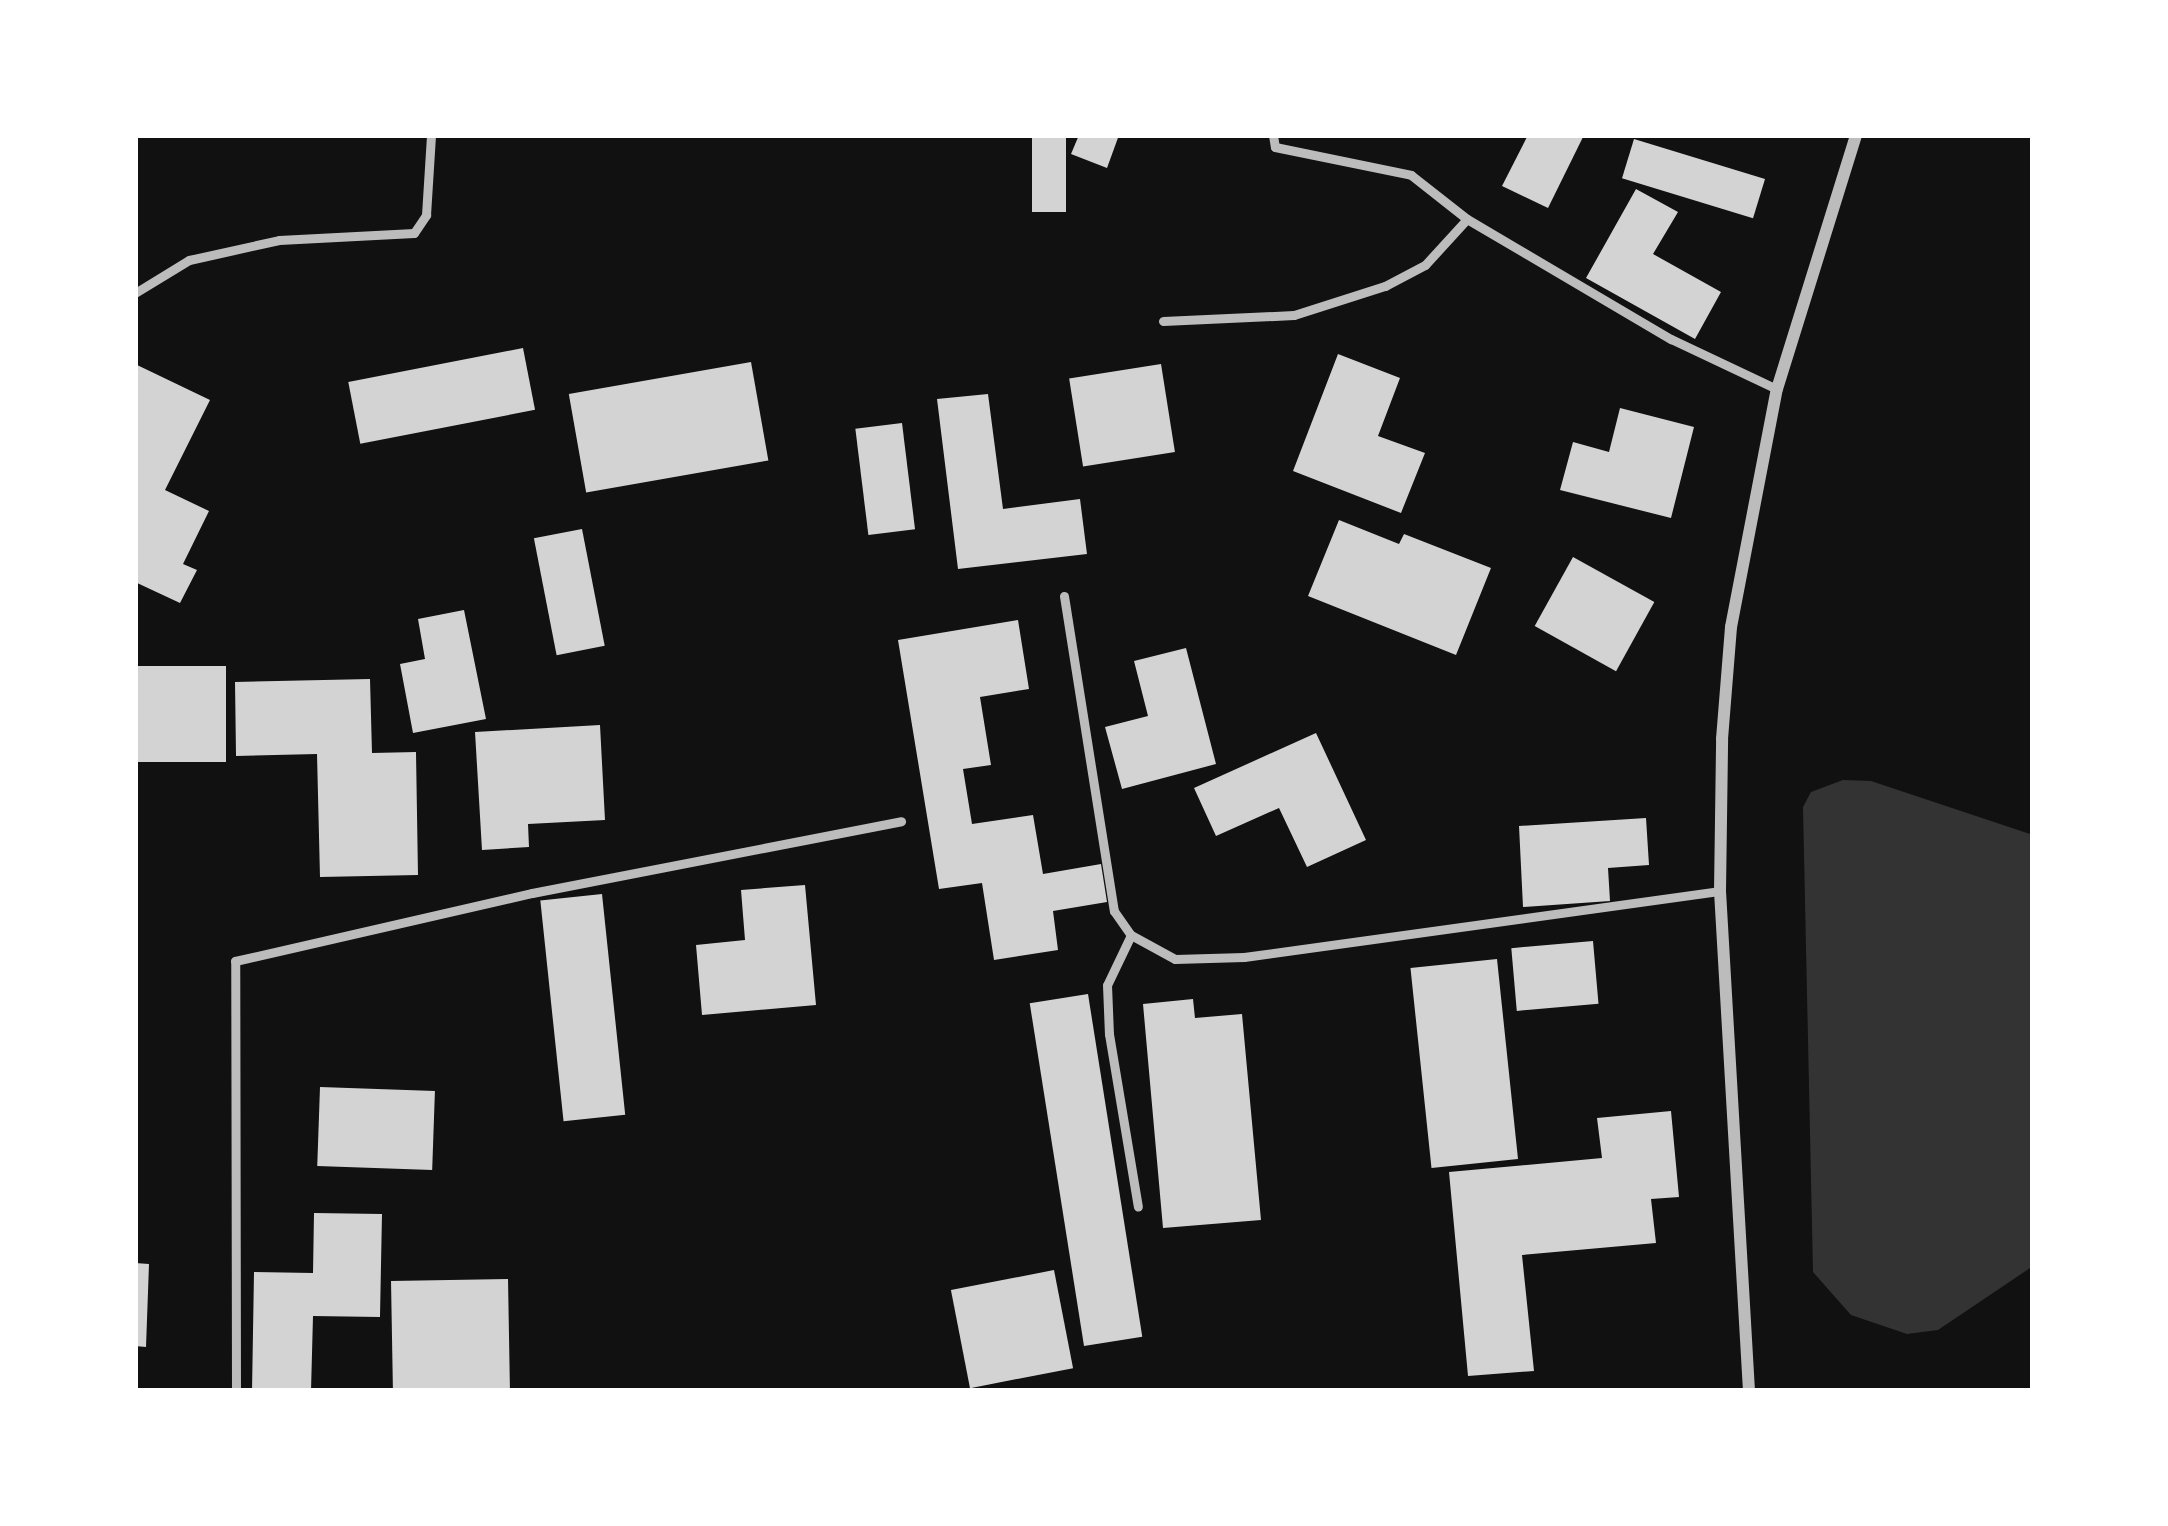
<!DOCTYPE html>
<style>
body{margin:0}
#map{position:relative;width:2168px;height:1526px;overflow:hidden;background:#111;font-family:Mulish,sans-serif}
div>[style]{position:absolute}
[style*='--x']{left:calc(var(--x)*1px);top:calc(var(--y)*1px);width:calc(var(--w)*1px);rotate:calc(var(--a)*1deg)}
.water>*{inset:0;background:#333}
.building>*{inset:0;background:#d3d3d3;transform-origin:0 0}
.service>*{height:9px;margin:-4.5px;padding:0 4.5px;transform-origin:4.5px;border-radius:4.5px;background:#bcbcbc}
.minor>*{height:12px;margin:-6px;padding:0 6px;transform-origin:6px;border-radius:6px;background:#bcbcbc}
span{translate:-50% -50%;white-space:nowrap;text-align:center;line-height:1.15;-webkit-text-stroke:12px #fff;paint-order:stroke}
.frame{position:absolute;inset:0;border:138px solid #fff;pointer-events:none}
</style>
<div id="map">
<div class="water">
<i style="clip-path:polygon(1843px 780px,1871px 781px,2033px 835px,2033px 1266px,1938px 1330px,1907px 1334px,1851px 1315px,1813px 1272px,1803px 807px,1811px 792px)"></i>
</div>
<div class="building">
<i style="left:1032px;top:135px;width:34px;height:77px"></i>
<i style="clip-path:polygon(1079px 135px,1119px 135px,1107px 168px,1071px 154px)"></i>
<i style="clip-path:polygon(1528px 135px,1584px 135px,1548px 208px,1502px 186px)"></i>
<i style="left:1634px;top:139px;width:137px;height:41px;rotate:17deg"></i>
<i style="clip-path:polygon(1636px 189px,1678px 212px,1653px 254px,1721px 292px,1695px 339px,1586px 278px)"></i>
<i style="left:523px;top:348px;width:63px;height:178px;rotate:79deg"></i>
<i style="clip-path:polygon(1338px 354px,1400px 378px,1378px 436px,1425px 453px,1401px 513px,1293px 471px)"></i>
<i style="left:751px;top:362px;width:100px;height:185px;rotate:80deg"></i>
<i style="clip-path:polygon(135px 364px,210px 400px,165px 490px,209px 511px,183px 564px,197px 570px,180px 603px,135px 582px)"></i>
<i style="left:1161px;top:364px;width:89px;height:93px;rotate:81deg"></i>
<i style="clip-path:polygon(988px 394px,1003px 509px,1080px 499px,1087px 554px,958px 569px,937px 399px)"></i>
<i style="clip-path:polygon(1620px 408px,1694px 427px,1671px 518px,1560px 490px,1573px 442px,1609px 452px)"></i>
<i style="left:902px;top:423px;width:107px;height:47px;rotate:83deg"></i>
<i style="clip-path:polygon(1339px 520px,1399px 544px,1404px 534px,1491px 568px,1456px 655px,1308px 596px)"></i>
<i style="left:582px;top:529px;width:119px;height:49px;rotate:79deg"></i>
<i style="left:1573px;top:557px;width:93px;height:79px;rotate:29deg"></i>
<i style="clip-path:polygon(464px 610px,486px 719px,413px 733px,400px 664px,425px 659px,418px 619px)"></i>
<i style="clip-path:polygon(1018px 620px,1029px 689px,980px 697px,991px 765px,963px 769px,972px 824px,1033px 815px,1043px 874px,1101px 864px,1107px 902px,1053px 911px,1058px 950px,994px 960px,982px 883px,939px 889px,898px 640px)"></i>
<i style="clip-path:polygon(1186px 648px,1216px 764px,1122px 789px,1105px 727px,1148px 716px,1134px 661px)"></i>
<i style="left:135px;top:666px;width:91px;height:96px"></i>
<i style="clip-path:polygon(370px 679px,372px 753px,416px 752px,418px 875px,320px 877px,317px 754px,236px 756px,235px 682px)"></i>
<i style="clip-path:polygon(600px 725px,605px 820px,528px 824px,529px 847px,482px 850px,475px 732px)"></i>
<i style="clip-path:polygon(1316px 733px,1366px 840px,1307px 867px,1279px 808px,1216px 836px,1194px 788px)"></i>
<i style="clip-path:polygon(1646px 818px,1649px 865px,1608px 868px,1610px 901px,1523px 907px,1519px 826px)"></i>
<i style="clip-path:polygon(805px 885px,816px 1005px,702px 1015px,696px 945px,745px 940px,741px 890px)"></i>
<i style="left:602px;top:894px;width:222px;height:62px;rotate:84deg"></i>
<i style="left:1593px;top:941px;width:63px;height:82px;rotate:85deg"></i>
<i style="left:1497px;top:959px;width:201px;height:87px;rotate:84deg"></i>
<i style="left:1088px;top:994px;width:347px;height:59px;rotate:81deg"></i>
<i style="clip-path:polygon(1193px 999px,1195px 1018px,1242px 1014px,1261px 1220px,1163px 1228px,1143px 1004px)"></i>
<i style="left:320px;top:1087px;width:115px;height:79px;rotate:2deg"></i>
<i style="clip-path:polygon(1671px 1111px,1679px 1197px,1651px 1199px,1656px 1243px,1522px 1255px,1534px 1371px,1468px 1376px,1449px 1172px,1602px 1158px,1597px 1118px)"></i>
<i style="clip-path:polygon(314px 1213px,382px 1214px,380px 1317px,313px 1316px,311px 1391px,252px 1391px,254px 1272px,313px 1273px)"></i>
<i style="clip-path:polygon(135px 1263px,149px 1264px,146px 1347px,135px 1346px)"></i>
<i style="left:1054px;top:1270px;width:100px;height:105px;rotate:79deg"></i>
<i style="left:508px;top:1279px;width:112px;height:117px;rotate:89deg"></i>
</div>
<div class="service">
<i style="--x:1273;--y:135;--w:12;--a:81"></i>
<i style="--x:1275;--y:147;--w:139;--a:11.6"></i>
<i style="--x:1411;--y:175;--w:71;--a:38.2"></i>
<i style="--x:1467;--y:219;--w:237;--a:30.5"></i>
<i style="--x:1671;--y:339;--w:117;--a:25.3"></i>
<i style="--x:135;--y:293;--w:63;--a:-31.4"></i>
<i style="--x:189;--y:260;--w:92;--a:-12.5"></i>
<i style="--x:279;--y:240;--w:135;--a:-3"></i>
<i style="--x:414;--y:233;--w:22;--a:-56"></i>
<i style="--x:426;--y:215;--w:80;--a:-86.4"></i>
<i style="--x:1163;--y:321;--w:131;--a:-2.6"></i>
<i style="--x:1294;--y:315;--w:96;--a:-17.7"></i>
<i style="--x:1385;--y:286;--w:45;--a:-27.7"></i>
<i style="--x:1425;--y:265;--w:62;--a:-47.6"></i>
<i style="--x:1064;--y:596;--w:319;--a:81"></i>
<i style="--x:1114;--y:911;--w:29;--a:55"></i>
<i style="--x:1131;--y:935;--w:50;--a:28.6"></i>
<i style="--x:1175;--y:959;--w:69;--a:-1.7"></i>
<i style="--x:1244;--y:957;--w:481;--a:-7.9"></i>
<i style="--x:1131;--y:935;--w:55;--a:115.6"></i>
<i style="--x:1107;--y:985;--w:49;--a:87.7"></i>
<i style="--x:1109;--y:1034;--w:175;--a:80.5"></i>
<i style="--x:236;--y:1391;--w:430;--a:-90.1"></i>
<i style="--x:235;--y:961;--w:305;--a:-12.9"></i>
<i style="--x:532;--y:893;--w:376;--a:-11"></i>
</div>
<div class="minor">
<i style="--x:1749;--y:1391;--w:501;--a:-93.32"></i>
<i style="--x:1720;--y:891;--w:152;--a:-89.2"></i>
<i style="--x:1722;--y:739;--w:112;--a:-85.4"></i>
<i style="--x:1731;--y:627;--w:242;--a:-79.1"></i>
<i style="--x:1777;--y:389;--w:266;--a:-72.7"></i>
</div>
<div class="frame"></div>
</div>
